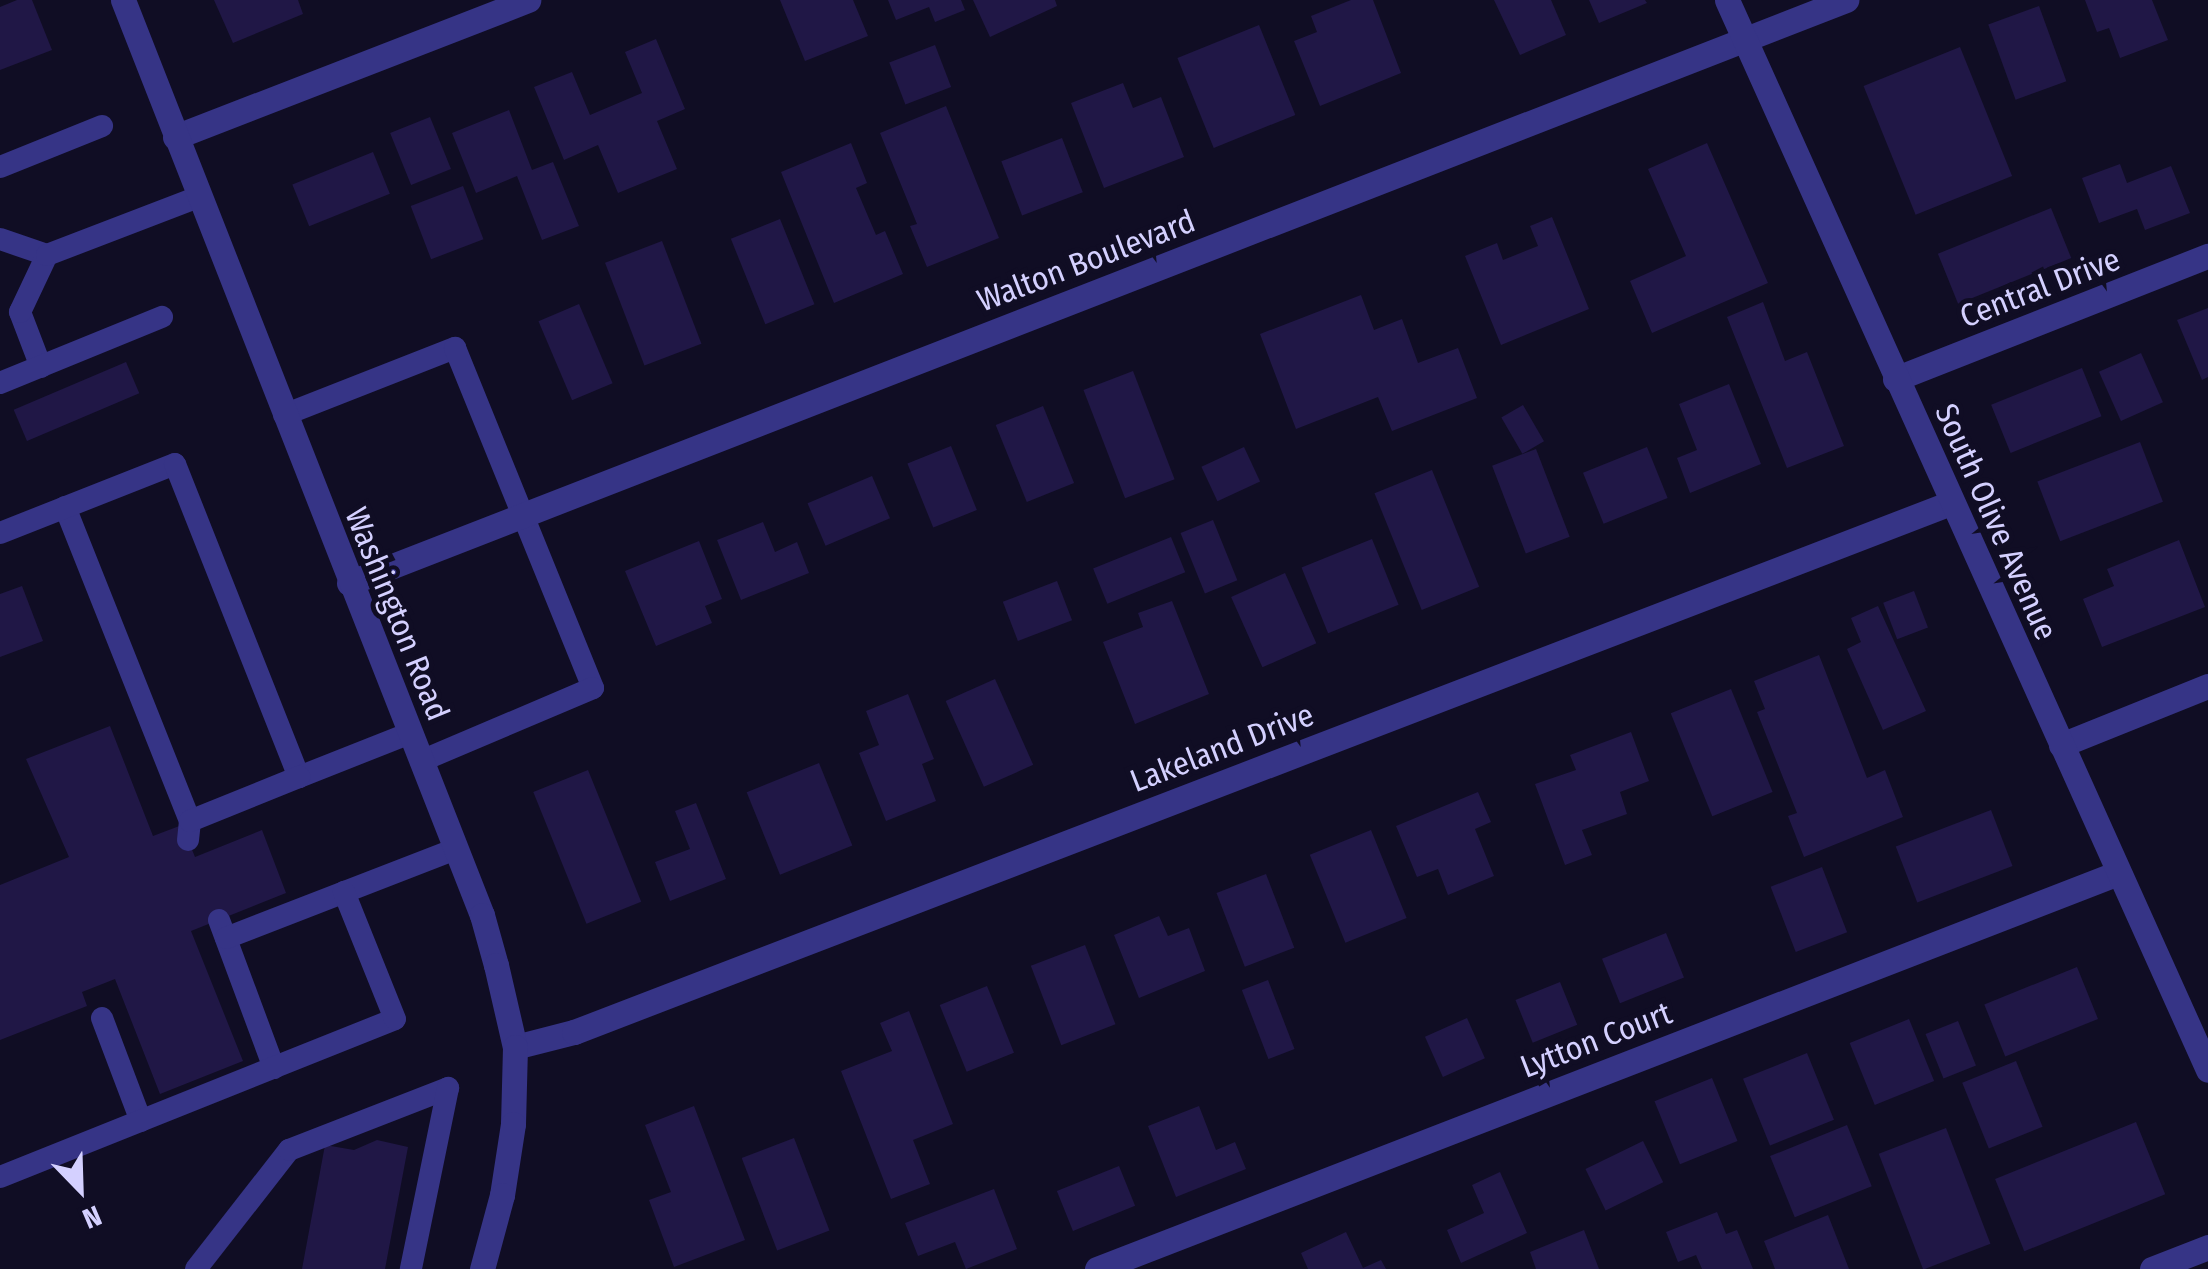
<!DOCTYPE html>
<style>
body{margin:0}
#map{position:relative;width:2208px;height:1269px;overflow:hidden;background:#100d24;font-family:"Fira Sans Condensed",sans-serif}
div>[style]{position:absolute}
[style*='--x']{left:calc(var(--x)*1px);top:calc(var(--y)*1px);width:calc(var(--w)*1px);rotate:calc(var(--a)*1deg)}
.building>*{inset:0;background:#201746;transform-origin:0 0}
.service>*{height:22px;margin:-11px;padding:0 11px;transform-origin:11px;border-radius:11px;background:#363486}
.minor>*{height:25px;margin:-12.5px;padding:0 12.5px;transform-origin:12.5px;border-radius:12.5px;background:#363486}
.tertiary>*{height:25px;margin:-12.5px;padding:0 12.5px;transform-origin:12.5px;border-radius:12.5px;background:#363486}
span{translate:-50% -50%;white-space:nowrap;text-align:center;line-height:1.15;-webkit-text-stroke:10px #100d24;paint-order:stroke}
.street-label{font-size:32px;color:#d4d0ff}
.north{position:absolute;left:30px;top:1139px;width:100px;height:100px;-webkit-text-stroke:8px #100d24;paint-order:stroke;rotate:157deg;font-size:28px;font-weight:700;line-height:40px;text-align:center;color:#d4d0ff}
.north::after{content:'';display:block;margin:auto;width:35px;height:45px;background:#d4d0ff;clip-path:polygon(50% 0,100% 100%,50% 72%,0 100%)}
</style>
<div id="map">
<div class="building">
<i style="clip-path:polygon(17px 0,32px 0,52px 50px,0 70px,0 7px)"></i>
<i style="clip-path:polygon(214px 0,298px 0,303px 14px,233px 43px)"></i>
<i style="clip-path:polygon(780px 0,853px 0,868px 36px,805px 61px)"></i>
<i style="clip-path:polygon(888px 0,961px 0,965px 10px,935px 22px,929px 7px,896px 20px)"></i>
<i style="clip-path:polygon(973px 0,1055px 0,1057px 6px,990px 37px)"></i>
<i style="clip-path:polygon(1351px 0,1373px 0,1401px 73px,1320px 106px,1294px 41px,1317px 32px,1311px 16px)"></i>
<i style="clip-path:polygon(1494px 0,1551px 0,1566px 35px,1520px 55px)"></i>
<i style="clip-path:polygon(1589px 0,1645px 0,1647px 3px,1599px 23px)"></i>
<i style="clip-path:polygon(2085px 0,2152px 0,2168px 40px,2120px 58px,2109px 28px,2097px 32px)"></i>
<i style="left:2039px;top:6px;width:80px;height:54px;rotate:70deg"></i>
<i style="left:1259px;top:25px;width:97px;height:88px;rotate:68deg"></i>
<i style="clip-path:polygon(656px 39px,685px 109px,657px 121px,677px 169px,618px 193px,598px 145px,564px 160px,534px 87px,572px 72px,590px 115px,642px 93px,625px 52px)"></i>
<i style="left:935px;top:45px;width:45px;height:49px;rotate:69deg"></i>
<i style="left:1960px;top:47px;width:139px;height:104px;rotate:68deg"></i>
<i style="clip-path:polygon(1123px 83px,1133px 108px,1161px 97px,1184px 157px,1104px 188px,1071px 103px)"></i>
<i style="clip-path:polygon(946px 106px,999px 238px,927px 267px,910px 226px,917px 224px,880px 133px)"></i>
<i style="clip-path:polygon(509px 110px,532px 170px,553px 162px,579px 226px,542px 240px,517px 176px,476px 193px,452px 133px)"></i>
<i style="left:430px;top:117px;width:56px;height:43px;rotate:68deg"></i>
<i style="left:1062px;top:138px;width:58px;height:65px;rotate:69deg"></i>
<i style="clip-path:polygon(851px 143px,867px 183px,856px 188px,876px 235px,885px 231px,903px 274px,834px 303px,781px 172px)"></i>
<i style="clip-path:polygon(1707px 143px,1768px 283px,1652px 333px,1630px 281px,1686px 256px,1648px 169px)"></i>
<i style="left:373px;top:152px;width:45px;height:87px;rotate:68deg"></i>
<i style="clip-path:polygon(2120px 164px,2127px 183px,2171px 166px,2190px 213px,2145px 230px,2137px 209px,2099px 223px,2082px 178px)"></i>
<i style="left:463px;top:186px;width:57px;height:56px;rotate:69deg"></i>
<i style="left:2051px;top:208px;width:54px;height:122px;rotate:68deg"></i>
<i style="clip-path:polygon(1552px 217px,1589px 309px,1501px 345px,1465px 256px,1497px 243px,1503px 260px,1538px 246px,1530px 226px)"></i>
<i style="left:780px;top:219px;width:92px;height:53px;rotate:68deg"></i>
<i style="left:662px;top:241px;width:110px;height:61px;rotate:69deg"></i>
<i style="clip-path:polygon(1361px 295px,1374px 330px,1402px 319px,1418px 363px,1458px 348px,1477px 398px,1392px 431px,1378px 397px,1296px 429px,1260px 334px)"></i>
<i style="clip-path:polygon(1763px 302px,1785px 361px,1807px 352px,1844px 446px,1787px 468px,1727px 317px)"></i>
<i style="left:579px;top:304px;width:86px;height:44px;rotate:67deg"></i>
<i style="clip-path:polygon(2208px 308px,2208px 377px,2202px 380px,2177px 320px)"></i>
<i style="left:2141px;top:353px;width:54px;height:46px;rotate:66deg"></i>
<i style="left:126px;top:362px;width:34px;height:122px;rotate:67deg"></i>
<i style="left:2082px;top:368px;width:52px;height:98px;rotate:68deg"></i>
<i style="left:1133px;top:371px;width:116px;height:53px;rotate:69deg"></i>
<i style="clip-path:polygon(1729px 384px,1761px 464px,1690px 493px,1677px 458px,1697px 450px,1679px 404px)"></i>
<i style="left:1523px;top:405px;width:42px;height:25px;rotate:60deg"></i>
<i style="left:1043px;top:406px;width:83px;height:51px;rotate:68deg"></i>
<i style="left:2140px;top:442px;width:64px;height:110px;rotate:69deg"></i>
<i style="left:951px;top:446px;width:69px;height:47px;rotate:68deg"></i>
<i style="left:1244px;top:447px;width:38px;height:47px;rotate:65deg"></i>
<i style="left:1647px;top:447px;width:55px;height:69px;rotate:68deg"></i>
<i style="left:1536px;top:449px;width:94px;height:47px;rotate:69deg"></i>
<i style="left:1432px;top:470px;width:126px;height:62px;rotate:68deg"></i>
<i style="left:872px;top:476px;width:46px;height:70px;rotate:67deg"></i>
<i style="left:1213px;top:520px;width:65px;height:35px;rotate:68deg"></i>
<i style="clip-path:polygon(763px 522px,775px 552px,797px 542px,809px 573px,741px 600px,717px 540px)"></i>
<i style="left:1171px;top:537px;width:38px;height:84px;rotate:68deg"></i>
<i style="left:1372px;top:539px;width:71px;height:76px;rotate:68deg"></i>
<i style="clip-path:polygon(2179px 540px,2205px 607px,2102px 647px,2083px 599px,2114px 586px,2107px 569px)"></i>
<i style="clip-path:polygon(699px 541px,722px 599px,705px 606px,712px 623px,656px 646px,625px 571px)"></i>
<i style="left:1285px;top:573px;width:77px;height:59px;rotate:66deg"></i>
<i style="left:1057px;top:581px;width:42px;height:58px;rotate:69deg"></i>
<i style="clip-path:polygon(22px 586px,43px 641px,0 657px,0 594px)"></i>
<i style="left:1914px;top:591px;width:39px;height:33px;rotate:69deg"></i>
<i style="clip-path:polygon(1172px 601px,1209px 694px,1135px 724px,1103px 642px,1143px 627px,1138px 613px)"></i>
<i style="clip-path:polygon(1878px 606px,1926px 711px,1883px 730px,1847px 649px,1861px 642px,1851px 618px)"></i>
<i style="clip-path:polygon(1819px 655px,1867px 778px,1885px 770px,1903px 817px,1804px 857px,1788px 816px,1797px 813px,1757px 712px,1765px 709px,1754px 681px)"></i>
<i style="left:995px;top:679px;width:94px;height:54px;rotate:66deg"></i>
<i style="left:1731px;top:689px;width:111px;height:65px;rotate:68deg"></i>
<i style="clip-path:polygon(908px 694px,934px 759px,922px 764px,936px 801px,886px 821px,859px 753px,879px 745px,866px 711px)"></i>
<i style="clip-path:polygon(110px 726px,153px 836px,182px 825px,195px 857px,262px 830px,286px 893px,191px 931px,243px 1061px,160px 1094px,115px 979px,82px 992px,87px 1006px,0 1040px,0 885px,69px 857px,26px 759px)"></i>
<i style="clip-path:polygon(1631px 732px,1649px 781px,1620px 792px,1627px 814px,1582px 830px,1592px 855px,1565px 865px,1535px 784px,1576px 770px,1570px 755px)"></i>
<i style="left:819px;top:763px;width:89px;height:78px;rotate:68deg"></i>
<i style="left:588px;top:770px;width:142px;height:59px;rotate:68deg"></i>
<i style="clip-path:polygon(1478px 792px,1491px 822px,1475px 829px,1494px 876px,1448px 895px,1438px 869px,1417px 877px,1396px 826px)"></i>
<i style="clip-path:polygon(696px 803px,726px 879px,670px 901px,655px 862px,690px 849px,675px 811px)"></i>
<i style="left:1991px;top:810px;width:60px;height:102px;rotate:69deg"></i>
<i style="left:1371px;top:830px;width:95px;height:66px;rotate:68deg"></i>
<i style="left:1822px;top:867px;width:70px;height:55px;rotate:69deg"></i>
<i style="left:1266px;top:874px;width:79px;height:53px;rotate:69deg"></i>
<i style="clip-path:polygon(1159px 916px,1168px 936px,1189px 928px,1205px 971px,1139px 998px,1114px 935px)"></i>
<i style="left:1666px;top:933px;width:48px;height:69px;rotate:68deg"></i>
<i style="left:1085px;top:945px;width:85px;height:58px;rotate:69deg"></i>
<i style="left:2077px;top:967px;width:56px;height:100px;rotate:68deg"></i>
<i style="left:1268px;top:980px;width:74px;height:28px;rotate:69deg"></i>
<i style="left:1560px;top:982px;width:46px;height:48px;rotate:68deg"></i>
<i style="left:987px;top:986px;width:72px;height:51px;rotate:68deg"></i>
<i style="clip-path:polygon(909px 1011px,953px 1124px,913px 1140px,930px 1184px,891px 1199px,841px 1071px,892px 1051px,880px 1023px)"></i>
<i style="left:1467px;top:1018px;width:44px;height:46px;rotate:66deg"></i>
<i style="left:1909px;top:1019px;width:67px;height:64px;rotate:68deg"></i>
<i style="left:1958px;top:1021px;width:48px;height:35px;rotate:68deg"></i>
<i style="left:1807px;top:1053px;width:72px;height:69px;rotate:68deg"></i>
<i style="left:2016px;top:1061px;width:71px;height:58px;rotate:68deg"></i>
<i style="left:1712px;top:1078px;width:68px;height:62px;rotate:68deg"></i>
<i style="clip-path:polygon(694px 1106px,745px 1240px,674px 1267px,649px 1200px,671px 1192px,645px 1125px)"></i>
<i style="clip-path:polygon(1199px 1106px,1216px 1150px,1235px 1142px,1246px 1169px,1176px 1197px,1148px 1126px)"></i>
<i style="left:2136px;top:1122px;width:78px;height:152px;rotate:68deg"></i>
<i style="left:1847px;top:1125px;width:66px;height:83px;rotate:68deg"></i>
<i style="left:1946px;top:1128px;width:124px;height:72px;rotate:69deg"></i>
<i style="left:794px;top:1138px;width:99px;height:56px;rotate:69deg"></i>
<i style="clip-path:polygon(377px 1140px,408px 1147px,385px 1269px,302px 1269px,325px 1145px,354px 1150px)"></i>
<i style="left:1643px;top:1141px;width:46px;height:64px;rotate:64deg"></i>
<i style="left:1119px;top:1166px;width:43px;height:67px;rotate:68deg"></i>
<i style="clip-path:polygon(1500px 1172px,1527px 1233px,1461px 1263px,1447px 1230px,1484px 1213px,1472px 1185px)"></i>
<i style="clip-path:polygon(994px 1189px,1017px 1249px,966px 1269px,955px 1242px,918px 1256px,905px 1223px)"></i>
<i style="clip-path:polygon(1717px 1212px,1726px 1234px,1737px 1230px,1753px 1269px,1702px 1269px,1696px 1255px,1678px 1262px,1666px 1232px)"></i>
<i style="clip-path:polygon(1828px 1215px,1849px 1269px,1775px 1269px,1764px 1241px)"></i>
<i style="clip-path:polygon(1584px 1230px,1599px 1269px,1536px 1269px,1530px 1252px)"></i>
<i style="clip-path:polygon(1346px 1232px,1363px 1268px,1381px 1260px,1386px 1269px,1308px 1269px,1301px 1253px)"></i>
</div>
<div class="service">
<i style="--x:0;--y:167;--w:110;--a:-21.9"></i>
<i style="--x:0;--y:239;--w:50;--a:18.8"></i>
<i style="--x:41;--y:367;--w:59;--a:-110.9"></i>
<i style="--x:20;--y:312;--w:63;--a:-64.7"></i>
<i style="--x:47;--y:255;--w:162;--a:-21"></i>
<i style="--x:0;--y:383;--w:175;--a:-22.2"></i>
<i style="--x:284;--y:415;--w:184;--a:-21.4"></i>
<i style="--x:455;--y:348;--w:367;--a:67.9"></i>
<i style="--x:593;--y:688;--w:187;--a:157"></i>
<i style="--x:65;--y:507;--w:338;--a:68.3"></i>
<i style="--x:190;--y:821;--w:19;--a:96"></i>
<i style="--x:0;--y:533;--w:188;--a:-21.5"></i>
<i style="--x:175;--y:464;--w:337;--a:68.4"></i>
<i style="--x:299;--y:777;--w:119;--a:-21.6"></i>
<i style="--x:190;--y:821;--w:118;--a:-22"></i>
<i style="--x:219;--y:920;--w:158;--a:69.6"></i>
<i style="--x:226;--y:938;--w:247;--a:-21.2"></i>
<i style="--x:102;--y:1018;--w:110;--a:69.3"></i>
<i style="--x:0;--y:1177;--w:425;--a:-21.8"></i>
<i style="--x:395;--y:1019;--w:137;--a:-111.9"></i>
<i style="--x:196;--y:1269;--w:151;--a:-52"></i>
<i style="--x:289;--y:1150;--w:171;--a:-21.3"></i>
<i style="--x:448;--y:1088;--w:185;--a:101.6"></i>
</div>
<div class="minor">
<i style="--x:175;--y:137;--w:379;--a:-21.2"></i>
<i style="--x:1895;--y:379;--w:336;--a:-21.5"></i>
<i style="--x:349;--y:583;--w:1607;--a:-21.28"></i>
<i style="--x:2061;--y:745;--w:158;--a:-21.9"></i>
<i style="--x:515;--y:1047;--w:61;--a:-14.3"></i>
<i style="--x:574;--y:1032;--w:1475;--a:-21.02"></i>
<i style="--x:1097;--y:1269;--w:1095;--a:-21.2"></i>
<i style="--x:2152;--y:1269;--w:60;--a:-21.4"></i>
</div>
<div class="tertiary">
<i style="--x:123;--y:0;--w:983;--a:68.58"></i>
<i style="--x:482;--y:915;--w:52;--a:74.4"></i>
<i style="--x:496;--y:965;--w:84;--a:77"></i>
<i style="--x:515;--y:1047;--w:77;--a:91.5"></i>
<i style="--x:513;--y:1124;--w:72;--a:98.8"></i>
<i style="--x:502;--y:1195;--w:77;--a:105.1"></i>
<i style="--x:1727;--y:0;--w:1173;--a:65.79"></i>
</div>
<div class="street-label">
<span style="left:1086px;top:261px;rotate:-21deg">Walton Boulevard</span>
<span style="left:2040px;top:288px;rotate:-21deg">Central Drive</span>
<span style="left:1996px;top:522px;rotate:66deg">South Olive Avenue</span>
<span style="left:397px;top:614px;rotate:68deg">Washington Road</span>
<span style="left:1222px;top:748px;rotate:-21deg">Lakeland Drive</span>
<span style="left:1596px;top:1040px;rotate:-21deg">Lytton Court</span>
</div>
<div class="north">N</div>
</div>
